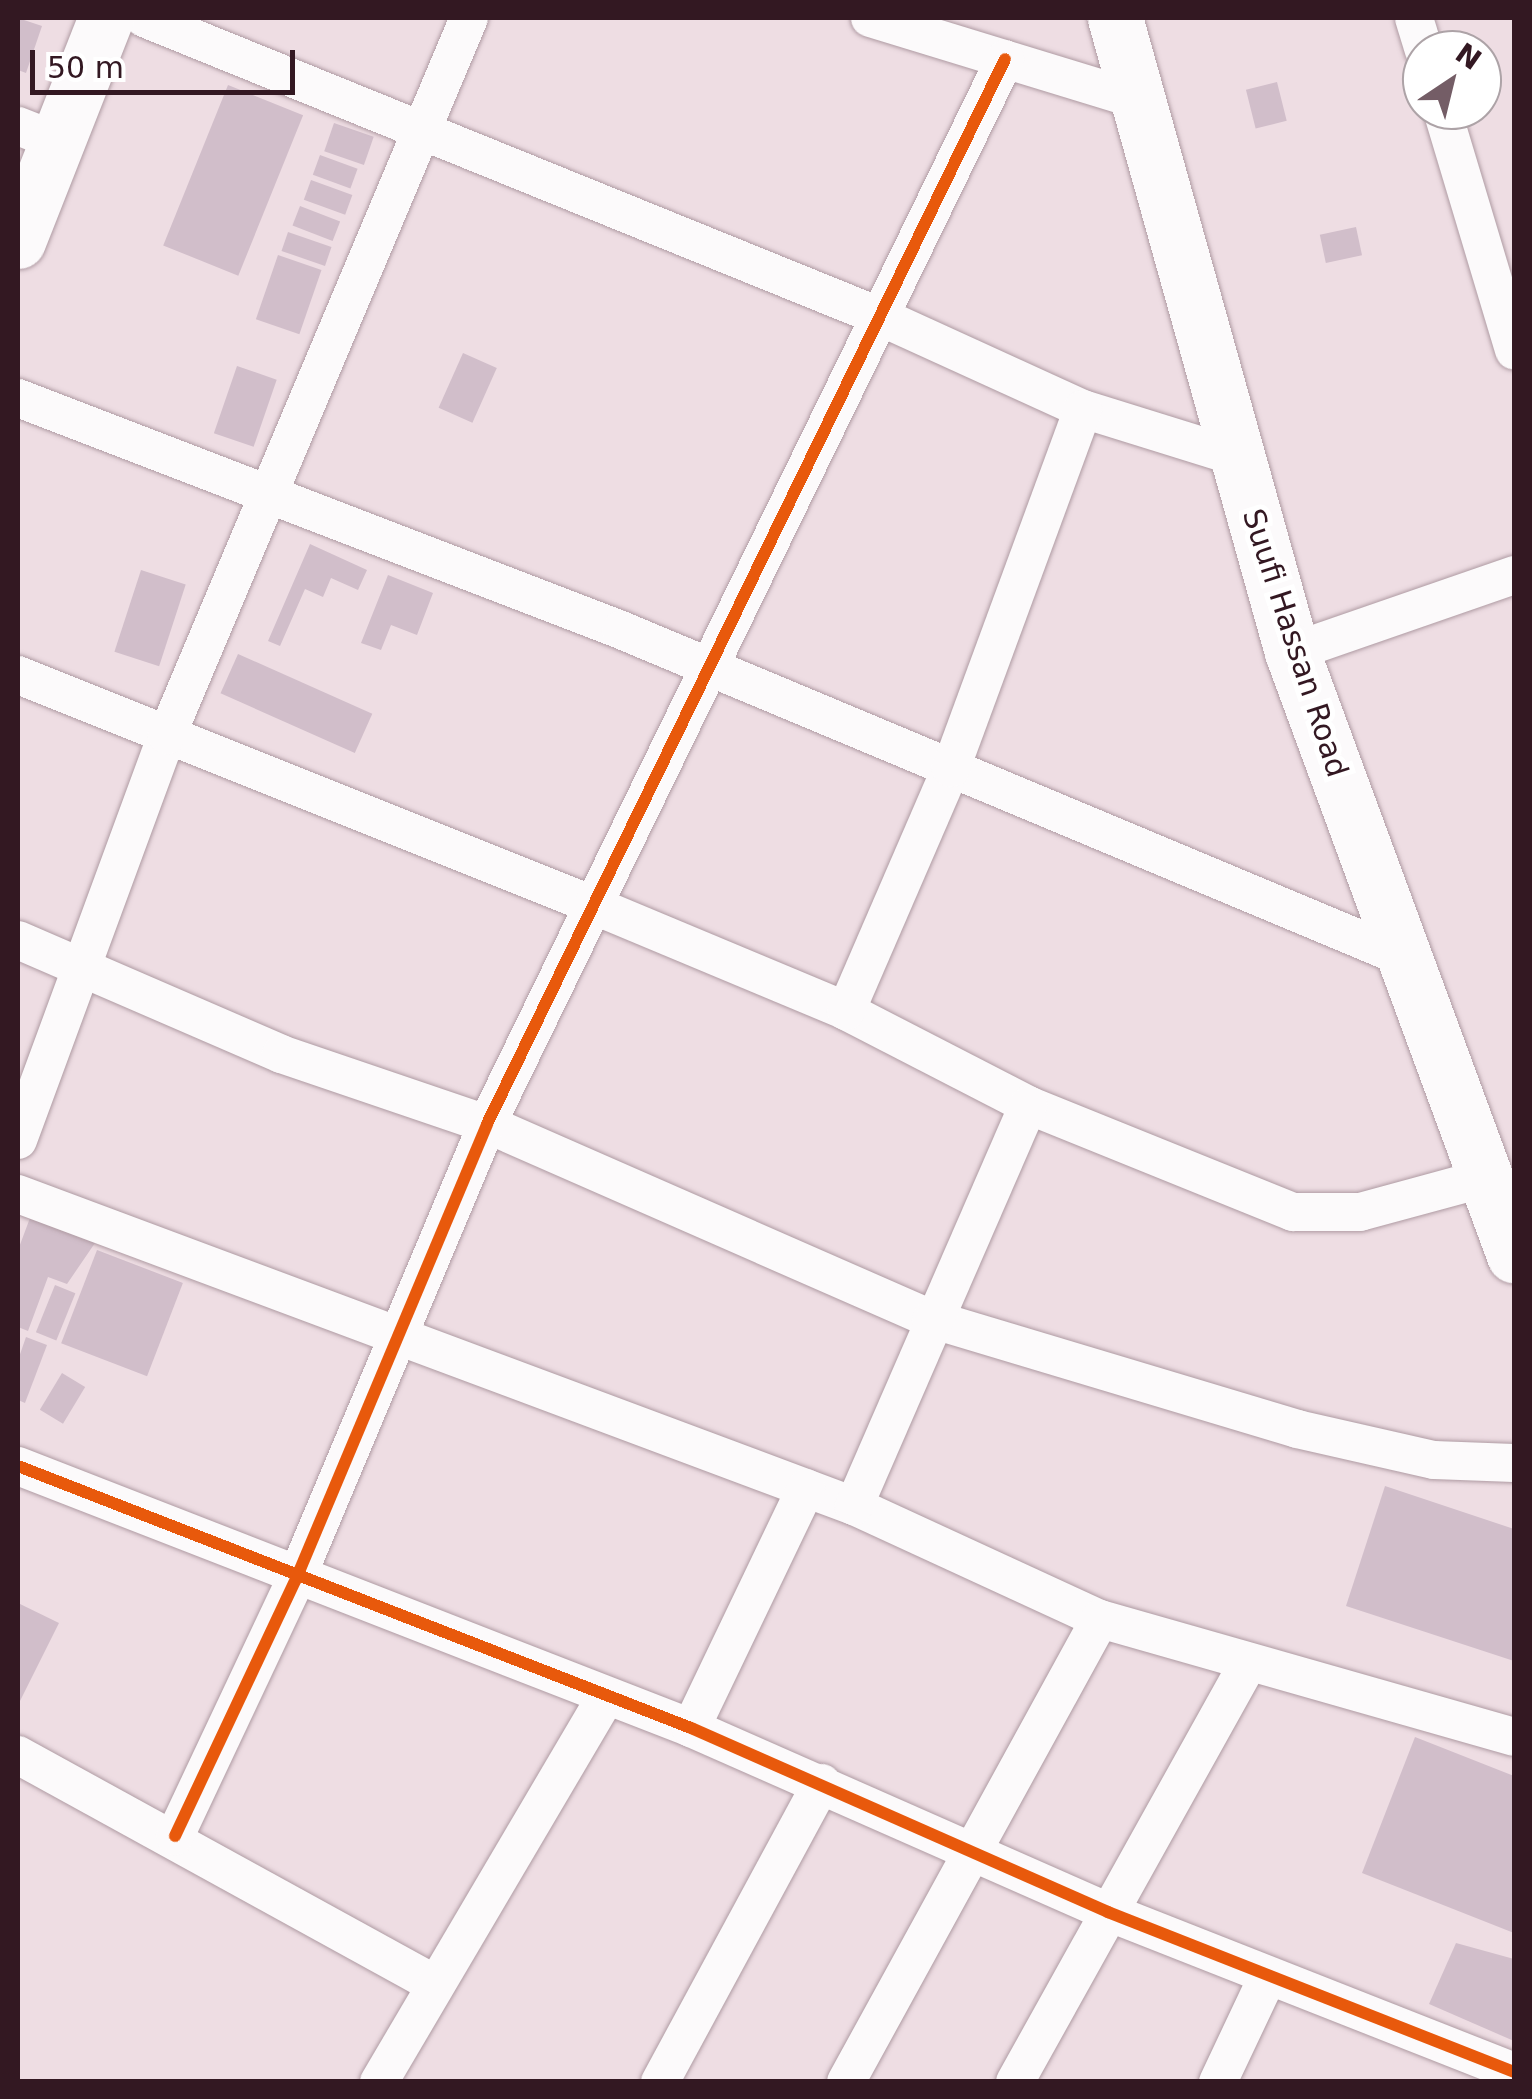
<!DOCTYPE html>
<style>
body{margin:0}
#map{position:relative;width:1532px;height:2099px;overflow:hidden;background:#eedde3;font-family:"DejaVu Sans",sans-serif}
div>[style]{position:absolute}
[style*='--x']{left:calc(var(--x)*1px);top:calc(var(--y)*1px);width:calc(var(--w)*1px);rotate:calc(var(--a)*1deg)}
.building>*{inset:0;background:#d1beca;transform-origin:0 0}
.roads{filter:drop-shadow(0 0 2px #af9ba3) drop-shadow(0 0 2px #af9ba3)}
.street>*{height:38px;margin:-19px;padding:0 19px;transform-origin:19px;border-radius:19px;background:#fcfafb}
.secondary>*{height:55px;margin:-27.5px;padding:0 27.5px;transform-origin:27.5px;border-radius:27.5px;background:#fcfafb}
.cycleway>*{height:12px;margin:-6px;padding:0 6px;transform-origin:6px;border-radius:6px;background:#e8590c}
span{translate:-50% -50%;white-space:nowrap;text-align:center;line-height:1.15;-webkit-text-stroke:10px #fff;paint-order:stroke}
.street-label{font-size:30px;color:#331822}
.frame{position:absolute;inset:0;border:20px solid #331822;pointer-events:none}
.north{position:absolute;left:1402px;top:30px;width:100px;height:100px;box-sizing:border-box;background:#fff;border:2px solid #ada3a7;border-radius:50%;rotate:35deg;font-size:28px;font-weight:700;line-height:40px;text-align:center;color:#331822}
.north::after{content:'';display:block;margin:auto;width:35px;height:45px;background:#745d66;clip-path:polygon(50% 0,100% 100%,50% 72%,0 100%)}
.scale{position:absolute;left:30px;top:50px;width:265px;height:45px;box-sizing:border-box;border:5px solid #331822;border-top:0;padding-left:12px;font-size:30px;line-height:35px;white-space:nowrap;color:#331822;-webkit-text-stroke:8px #fff;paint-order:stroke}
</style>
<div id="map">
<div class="building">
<i style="clip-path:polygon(18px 18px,42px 26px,26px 73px,18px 70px)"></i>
<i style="left:1277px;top:82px;width:40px;height:32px;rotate:76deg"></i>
<i style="left:228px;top:85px;width:81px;height:173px;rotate:22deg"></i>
<i style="left:334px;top:123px;width:42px;height:30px;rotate:19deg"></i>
<i style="left:320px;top:155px;width:40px;height:21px;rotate:20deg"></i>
<i style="left:311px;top:180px;width:44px;height:21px;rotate:20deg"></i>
<i style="left:300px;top:206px;width:43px;height:21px;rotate:21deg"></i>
<i style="left:1356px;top:227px;width:29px;height:37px;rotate:78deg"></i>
<i style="left:288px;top:232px;width:46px;height:20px;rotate:19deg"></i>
<i style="left:278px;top:255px;width:46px;height:68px;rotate:19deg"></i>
<i style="left:463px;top:353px;width:37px;height:60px;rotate:24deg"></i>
<i style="left:237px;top:366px;width:42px;height:71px;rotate:19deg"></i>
<i style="clip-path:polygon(310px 544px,367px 570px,358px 590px,331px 578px,323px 597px,305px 589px,280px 646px,268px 641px)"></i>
<i style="left:141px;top:570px;width:47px;height:86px;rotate:18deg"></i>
<i style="clip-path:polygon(388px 575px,433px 593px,417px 635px,391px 625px,381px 650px,361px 643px)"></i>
<i style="left:238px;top:654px;width:147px;height:43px;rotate:24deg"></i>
<i style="clip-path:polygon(30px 1218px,95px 1243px,67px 1284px,48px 1277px,28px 1331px,18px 1327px,18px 1250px)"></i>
<i style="left:97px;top:1250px;width:92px;height:100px;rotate:21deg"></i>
<i style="left:55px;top:1285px;width:22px;height:51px;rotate:22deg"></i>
<i style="clip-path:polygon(26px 1337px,47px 1345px,25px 1403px,18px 1400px,18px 1360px)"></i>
<i style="left:62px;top:1373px;width:27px;height:43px;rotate:31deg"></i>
<i style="clip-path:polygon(1385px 1486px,1514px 1529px,1514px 1661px,1346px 1606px)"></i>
<i style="clip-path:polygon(18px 1603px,59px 1623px,18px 1705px)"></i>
<i style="clip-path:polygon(1415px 1737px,1514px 1776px,1514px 1933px,1362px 1873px)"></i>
<i style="clip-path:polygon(1456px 1943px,1514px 1959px,1514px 2041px,1429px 2004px)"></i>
</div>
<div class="roads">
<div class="street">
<i style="--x:144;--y:18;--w:795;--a:22.08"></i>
<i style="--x:881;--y:317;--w:222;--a:24.5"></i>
<i style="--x:1083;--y:409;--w:158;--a:17.3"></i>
<i style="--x:870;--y:18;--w:280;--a:17"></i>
<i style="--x:1414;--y:18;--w:34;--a:73"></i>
<i style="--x:1442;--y:110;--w:251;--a:73.3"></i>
<i style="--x:18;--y:126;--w:41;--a:21.5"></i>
<i style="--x:18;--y:398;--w:646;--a:21.04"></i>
<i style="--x:621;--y:630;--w:852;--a:22.71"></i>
<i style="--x:1292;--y:652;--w:235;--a:-19.1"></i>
<i style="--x:18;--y:675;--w:619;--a:21.8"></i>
<i style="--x:593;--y:905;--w:274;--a:22.7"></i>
<i style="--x:846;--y:1011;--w:205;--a:27.3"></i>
<i style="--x:1028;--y:1105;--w:286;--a:22"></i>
<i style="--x:1293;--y:1212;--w:67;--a:0"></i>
<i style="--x:1360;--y:1212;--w:134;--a:-15.2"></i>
<i style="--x:18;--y:940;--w:287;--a:23.4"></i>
<i style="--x:281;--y:1054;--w:218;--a:18.8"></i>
<i style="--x:487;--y:1124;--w:485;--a:23.7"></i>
<i style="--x:931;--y:1319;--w:382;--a:16.7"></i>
<i style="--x:1297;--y:1429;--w:140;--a:12.8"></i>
<i style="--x:1434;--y:1460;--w:80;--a:2.1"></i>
<i style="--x:846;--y:1011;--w:265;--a:-66.6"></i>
<i style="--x:951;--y:768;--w:382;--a:-69.8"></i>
<i style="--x:18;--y:1140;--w:432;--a:-69.8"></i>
<i style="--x:167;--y:735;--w:778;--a:-67.16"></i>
<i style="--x:18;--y:1194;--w:892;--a:20.47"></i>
<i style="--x:854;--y:1506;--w:271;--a:24.7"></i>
<i style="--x:1100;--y:1619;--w:430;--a:15.9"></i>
<i style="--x:18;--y:1466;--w:722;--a:21.27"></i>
<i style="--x:691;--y:1728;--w:456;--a:23.8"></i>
<i style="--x:1108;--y:1912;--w:436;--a:21.5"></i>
<i style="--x:854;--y:1506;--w:437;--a:-66.5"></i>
<i style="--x:691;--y:1728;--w:266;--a:-64.4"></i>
<i style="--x:18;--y:1755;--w:473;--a:28.8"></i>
<i style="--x:175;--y:1836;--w:284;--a:-64.8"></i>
<i style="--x:296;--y:1579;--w:493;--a:-67.2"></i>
<i style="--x:487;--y:1124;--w:1184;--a:-64.06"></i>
<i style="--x:379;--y:2082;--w:447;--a:-59.5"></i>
<i style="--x:660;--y:2082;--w:340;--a:-61.6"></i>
<i style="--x:846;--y:2082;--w:528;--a:-61.25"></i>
<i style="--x:1015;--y:2082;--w:475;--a:-60.9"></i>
<i style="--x:1218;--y:2082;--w:117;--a:-64.7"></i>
</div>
<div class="secondary">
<i style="--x:1115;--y:18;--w:658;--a:74.4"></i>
<i style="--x:1292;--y:652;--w:643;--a:69.79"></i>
<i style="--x:18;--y:241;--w:240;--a:-68.5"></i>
</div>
</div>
<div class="cycleway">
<i style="--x:18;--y:1466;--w:722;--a:21.27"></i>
<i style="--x:691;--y:1728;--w:456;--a:23.8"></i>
<i style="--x:1108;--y:1912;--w:436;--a:21.5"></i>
<i style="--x:175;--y:1836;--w:284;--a:-64.8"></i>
<i style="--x:296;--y:1579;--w:493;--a:-67.2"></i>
<i style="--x:487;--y:1124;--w:1184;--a:-64.06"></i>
</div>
<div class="street-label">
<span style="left:1295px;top:643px;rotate:72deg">Suufi Hassan Road</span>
</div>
<div class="frame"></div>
<div class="north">N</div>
<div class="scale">50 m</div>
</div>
